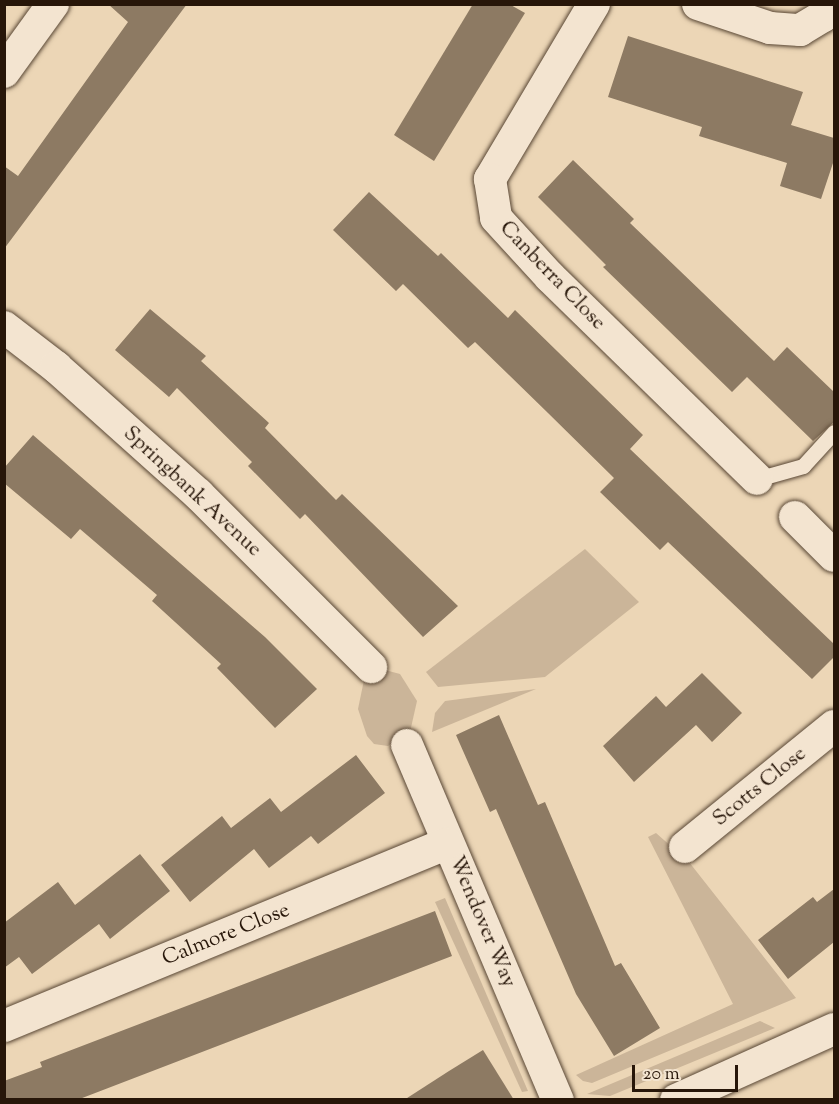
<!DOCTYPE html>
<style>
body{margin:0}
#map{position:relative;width:839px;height:1104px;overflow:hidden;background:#ecd6b6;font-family:"Sorts Mill Goudy",serif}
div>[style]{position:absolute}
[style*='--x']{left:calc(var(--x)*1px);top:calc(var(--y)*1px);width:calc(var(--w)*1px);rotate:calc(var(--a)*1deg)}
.green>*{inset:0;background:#cbb599}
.building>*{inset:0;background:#8d7a63}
.roads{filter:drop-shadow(0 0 2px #584634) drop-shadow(0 0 2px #584634)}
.lane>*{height:15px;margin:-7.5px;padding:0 7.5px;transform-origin:7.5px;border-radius:7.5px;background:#f3e4d0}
.street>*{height:32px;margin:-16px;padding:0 16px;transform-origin:16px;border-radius:16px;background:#f3e4d0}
span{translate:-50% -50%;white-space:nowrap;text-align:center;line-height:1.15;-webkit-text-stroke:6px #f3e4d0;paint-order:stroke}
.street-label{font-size:21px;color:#271609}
.frame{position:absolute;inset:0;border:6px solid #271609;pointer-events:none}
.scale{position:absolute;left:632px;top:1065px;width:106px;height:27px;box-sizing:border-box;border:3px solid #271609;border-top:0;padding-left:8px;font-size:18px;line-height:21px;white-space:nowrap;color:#271609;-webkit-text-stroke:4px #f3e4d0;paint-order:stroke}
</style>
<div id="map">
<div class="green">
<i style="clip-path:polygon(585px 549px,639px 602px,545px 677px,438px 687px,426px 672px)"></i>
<i style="clip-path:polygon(385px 670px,400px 674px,417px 701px,410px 732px,388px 746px,374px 744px,367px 736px,358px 709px,364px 680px)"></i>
<i style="clip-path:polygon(536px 689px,432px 732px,435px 713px,445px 701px)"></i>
<i style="clip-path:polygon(656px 833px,689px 862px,796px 998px,592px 1083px,583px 1081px,576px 1075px,733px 1004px,648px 837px)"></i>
<i style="clip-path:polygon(445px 898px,528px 1091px,522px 1092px,435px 902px)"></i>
<i style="clip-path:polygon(760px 1021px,775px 1028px,610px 1096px,587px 1094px)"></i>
</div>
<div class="building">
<i style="clip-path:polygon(108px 4px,187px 4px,4px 249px,4px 166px,18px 176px,128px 22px)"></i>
<i style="clip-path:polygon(473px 4px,509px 4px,525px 13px,434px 161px,394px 135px)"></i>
<i style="clip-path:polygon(628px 36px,803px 92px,791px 125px,834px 138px,834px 160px,821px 199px,780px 186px,787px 163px,699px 136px,702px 127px,608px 97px)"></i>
<i style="clip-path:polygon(573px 160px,634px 219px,630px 223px,774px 361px,787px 347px,834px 392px,834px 422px,813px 441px,747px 377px,732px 392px,603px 267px,606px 265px,538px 197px)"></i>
<i style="clip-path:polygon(369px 192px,438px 256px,441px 253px,508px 318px,515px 310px,643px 435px,630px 449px,834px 644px,834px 657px,812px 679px,668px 542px,660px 550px,600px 492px,614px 478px,548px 413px,475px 342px,468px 348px,403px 284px,396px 291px,333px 230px)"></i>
<i style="clip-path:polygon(150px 309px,206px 356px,201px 361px,269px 423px,265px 428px,336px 500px,342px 494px,458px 606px,423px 637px,305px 514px,300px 519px,248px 466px,252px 462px,177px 388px,169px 397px,115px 350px)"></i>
<i style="clip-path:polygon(33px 435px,265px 637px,317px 689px,275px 728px,217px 668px,221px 664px,152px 601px,157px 595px,80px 529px,71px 539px,4px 483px,4px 468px)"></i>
<i style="clip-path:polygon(702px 673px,742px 713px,712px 742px,696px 725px,634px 782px,603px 746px,656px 696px,666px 707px)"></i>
<i style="clip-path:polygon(499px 715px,538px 805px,545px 802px,615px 966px,621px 963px,660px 1028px,614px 1056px,576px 994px,496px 809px,490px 812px,456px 735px)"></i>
<i style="clip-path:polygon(356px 755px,385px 793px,318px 844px,311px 836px,269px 868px,254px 849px,190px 902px,161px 865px,222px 816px,231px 828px,270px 798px,281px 812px)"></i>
<i style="clip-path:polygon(140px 854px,170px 891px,110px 939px,99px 924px,32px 974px,19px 957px,4px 968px,4px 923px,58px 882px,75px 905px)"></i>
<i style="clip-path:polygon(834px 889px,834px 942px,788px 979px,758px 940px,813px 897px,817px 902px)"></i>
<i style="clip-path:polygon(435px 911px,452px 956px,77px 1100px,4px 1100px,4px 1081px,42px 1067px,40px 1062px)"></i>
<i style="clip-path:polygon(483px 1050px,514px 1100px,404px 1100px,449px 1071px)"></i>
</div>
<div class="roads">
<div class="lane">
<i style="--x:757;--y:479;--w:48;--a:-15.8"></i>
<i style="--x:803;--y:466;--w:46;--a:-47.6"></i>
</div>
<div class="street">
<i style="--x:594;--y:4;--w:204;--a:120.7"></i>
<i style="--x:490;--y:179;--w:39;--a:81"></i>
<i style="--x:496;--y:218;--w:80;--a:47.5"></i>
<i style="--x:550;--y:277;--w:289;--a:44.3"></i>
<i style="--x:698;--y:4;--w:76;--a:18.4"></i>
<i style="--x:770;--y:28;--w:30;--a:4"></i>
<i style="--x:800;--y:30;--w:27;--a:-31"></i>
<i style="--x:823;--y:16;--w:15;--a:-53"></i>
<i style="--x:4;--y:72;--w:84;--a:-54.2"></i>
<i style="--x:4;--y:327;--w:66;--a:37.6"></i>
<i style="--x:56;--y:367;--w:191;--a:41.8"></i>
<i style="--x:198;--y:494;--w:245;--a:45"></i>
<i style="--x:795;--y:517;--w:55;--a:45"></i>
<i style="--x:407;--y:745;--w:386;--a:67"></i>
<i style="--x:685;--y:847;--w:192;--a:-39.1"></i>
<i style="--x:4;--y:1026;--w:479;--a:-22.4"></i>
<i style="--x:676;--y:1100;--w:173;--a:-24.2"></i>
</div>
</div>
<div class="street-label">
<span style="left:552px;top:276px;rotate:46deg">Canberra Close</span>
<span style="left:192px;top:492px;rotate:43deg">Springbank Avenue</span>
<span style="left:760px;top:787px;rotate:-39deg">Scotts Close</span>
<span style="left:482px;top:922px;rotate:67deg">Wendover Way</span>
<span style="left:226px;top:935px;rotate:-22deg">Calmore Close</span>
</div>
<div class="frame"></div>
<div class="scale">20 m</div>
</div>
